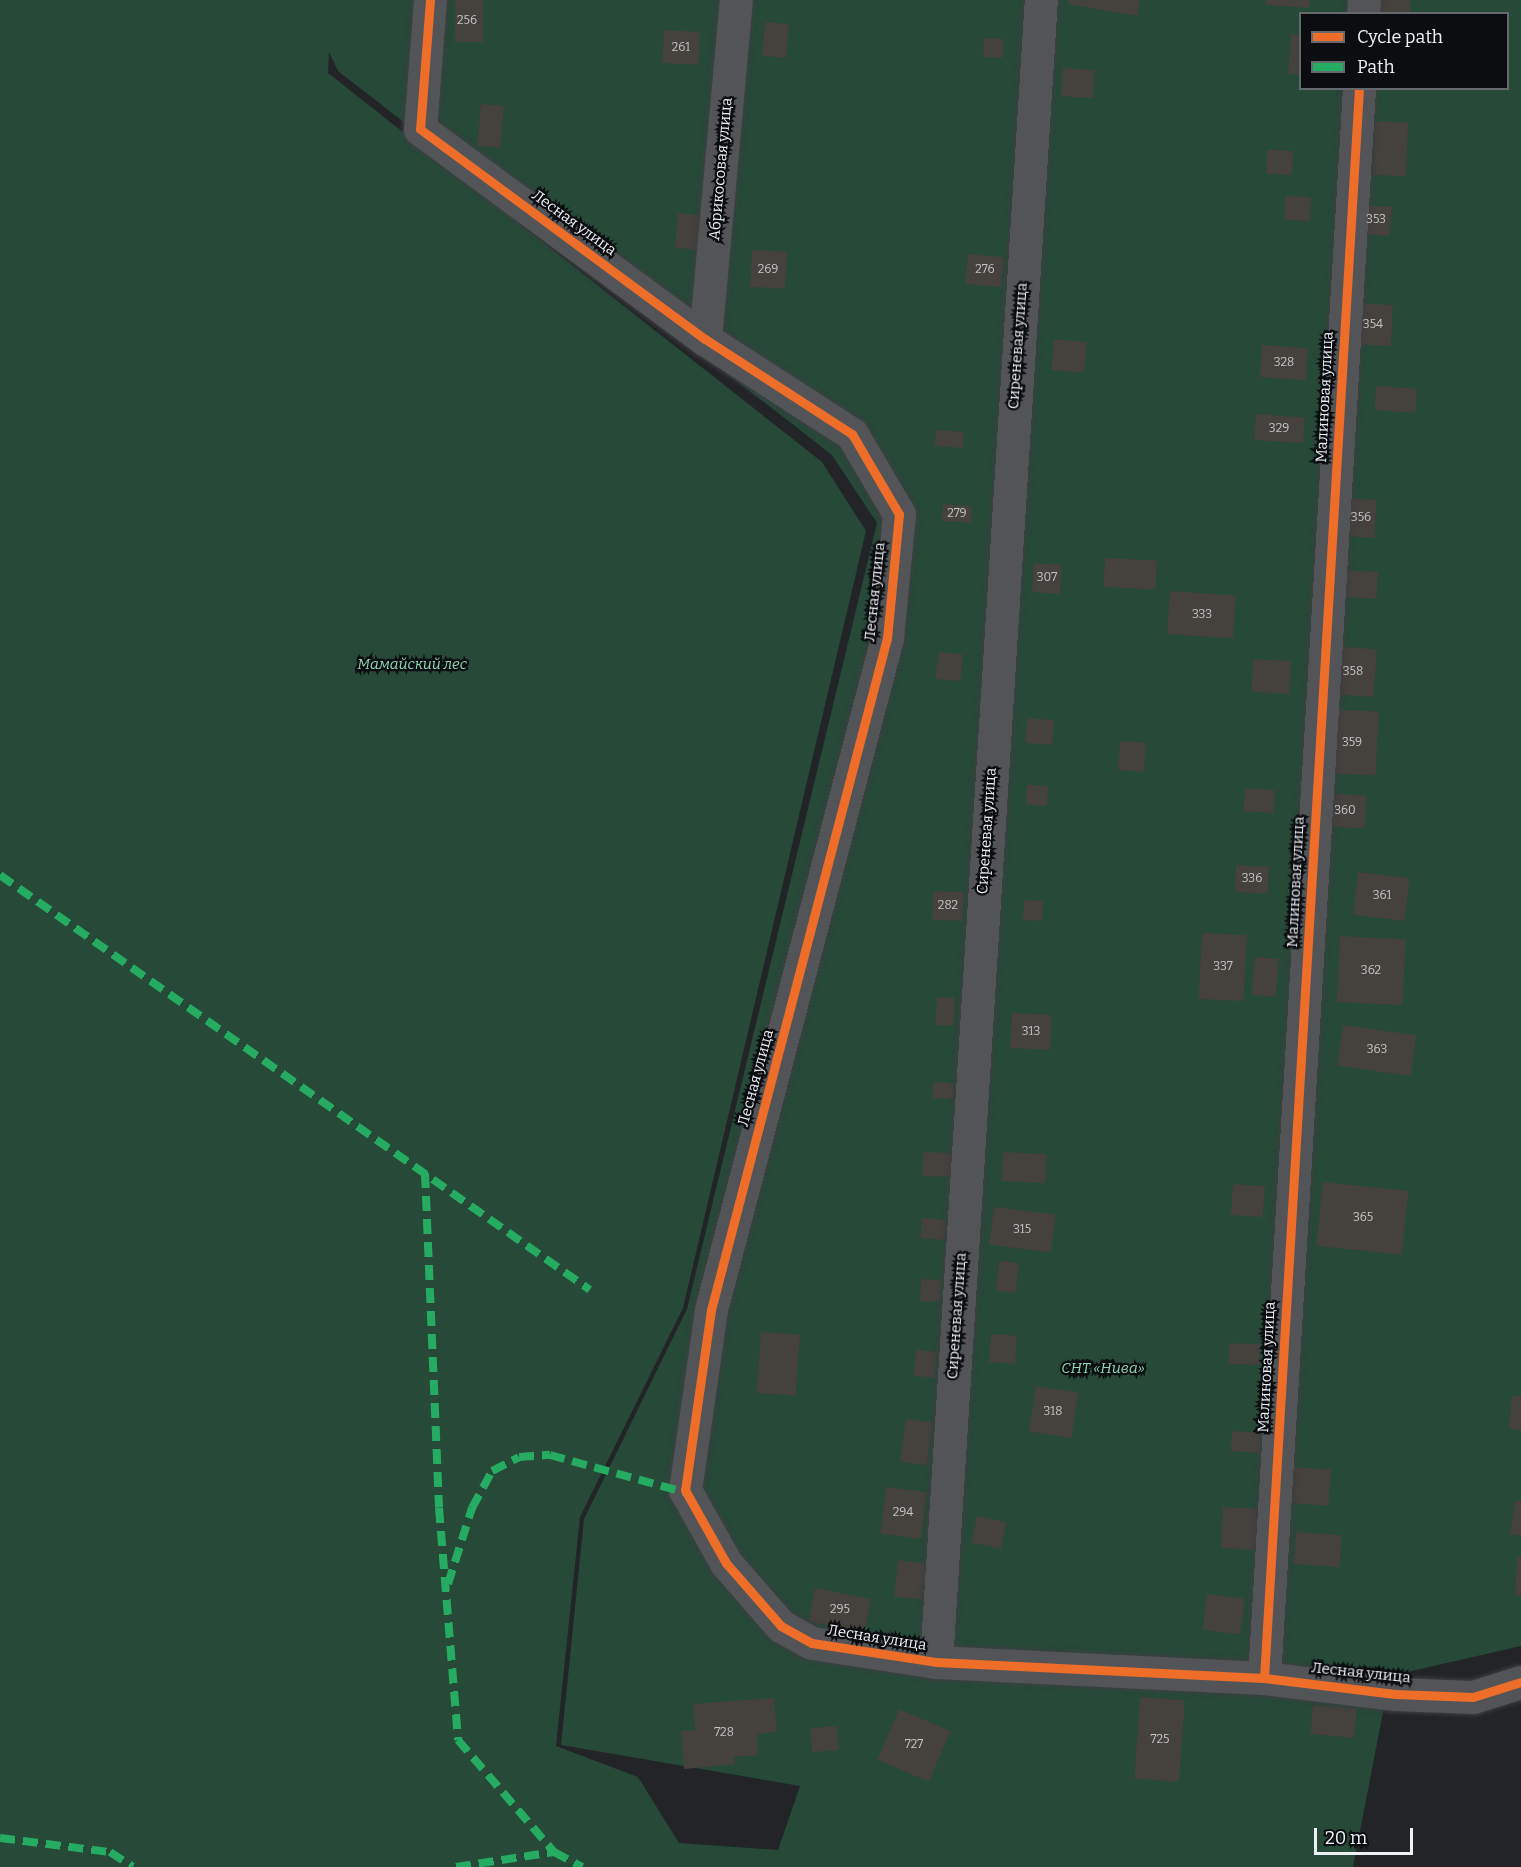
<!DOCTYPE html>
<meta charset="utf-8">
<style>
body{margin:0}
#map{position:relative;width:1521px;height:1867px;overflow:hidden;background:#222427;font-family:Bitter,serif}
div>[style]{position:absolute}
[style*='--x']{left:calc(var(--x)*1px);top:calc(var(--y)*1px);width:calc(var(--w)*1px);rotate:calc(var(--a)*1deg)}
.green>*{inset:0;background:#264938}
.building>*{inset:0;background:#45413c;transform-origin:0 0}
.roads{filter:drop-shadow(0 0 2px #3d3f41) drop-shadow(0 0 2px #3d3f41)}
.minor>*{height:33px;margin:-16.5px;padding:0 16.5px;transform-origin:16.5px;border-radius:16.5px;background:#525457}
.quiet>*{height:8px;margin-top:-4px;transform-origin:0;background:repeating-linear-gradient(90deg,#26ab63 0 15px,transparent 0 23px)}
.cycleway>*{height:9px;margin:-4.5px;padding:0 4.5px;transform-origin:4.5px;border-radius:4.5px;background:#ee6e29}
span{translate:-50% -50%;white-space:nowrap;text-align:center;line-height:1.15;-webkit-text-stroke:4.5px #0b0d10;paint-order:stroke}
.number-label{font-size:12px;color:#c3c4c7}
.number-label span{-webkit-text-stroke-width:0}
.street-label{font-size:15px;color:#edf0f5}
.park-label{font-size:15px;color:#8fd9b2;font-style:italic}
.legend{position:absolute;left:1299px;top:12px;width:210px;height:78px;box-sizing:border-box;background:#0b0d10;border:2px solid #65686c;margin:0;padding:8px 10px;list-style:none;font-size:18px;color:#edf0f5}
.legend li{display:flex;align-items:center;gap:12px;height:30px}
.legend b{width:30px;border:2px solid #65686c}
.scale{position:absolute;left:1314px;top:1828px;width:99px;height:27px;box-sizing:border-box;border:3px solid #edf0f5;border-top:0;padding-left:8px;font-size:18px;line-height:21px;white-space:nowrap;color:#edf0f5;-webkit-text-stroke:4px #0b0d10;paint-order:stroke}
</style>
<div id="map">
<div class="green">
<i style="clip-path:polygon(evenodd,0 0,1521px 0,1521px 1646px,1390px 1676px,1353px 1867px,0 1867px,0 0,1300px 14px,1508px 14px,1508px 88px,1300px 88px,1300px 14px,0 0,329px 52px,338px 71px,832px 455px,877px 523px,687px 1309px,584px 1519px,561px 1745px,800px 1786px,778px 1850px,679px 1843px,638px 1777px,556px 1746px,580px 1517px,683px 1308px,866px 531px,822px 462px,328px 73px,329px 52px)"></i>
</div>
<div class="building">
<i style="left:455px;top:0;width:28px;height:42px"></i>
<i style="clip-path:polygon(1068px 0,1140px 0,1137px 16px,1068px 4px)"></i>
<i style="clip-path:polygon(1266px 0,1310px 0,1309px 8px,1266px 5px)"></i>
<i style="left:1376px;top:0;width:34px;height:14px"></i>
<i style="left:765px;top:22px;width:24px;height:34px;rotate:5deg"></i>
<i style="left:664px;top:30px;width:36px;height:33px;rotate:3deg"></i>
<i style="clip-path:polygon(1291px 34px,1300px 35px,1300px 74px,1288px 74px)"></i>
<i style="left:984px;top:38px;width:20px;height:19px;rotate:3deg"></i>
<i style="left:1063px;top:68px;width:32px;height:28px;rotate:4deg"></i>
<i style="left:481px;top:104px;width:23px;height:42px;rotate:5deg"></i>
<i style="left:1375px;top:121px;width:33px;height:54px;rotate:2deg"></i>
<i style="left:1267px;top:150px;width:26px;height:24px;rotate:2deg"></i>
<i style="left:1285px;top:196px;width:26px;height:24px;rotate:2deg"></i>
<i style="left:1362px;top:205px;width:30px;height:29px;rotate:4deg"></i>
<i style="left:678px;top:213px;width:23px;height:35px;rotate:5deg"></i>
<i style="left:752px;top:250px;width:35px;height:37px;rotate:3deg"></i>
<i style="left:968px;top:254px;width:36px;height:30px;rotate:5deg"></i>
<i style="left:1356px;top:303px;width:37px;height:41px;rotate:3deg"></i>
<i style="left:1054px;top:339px;width:33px;height:31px;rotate:5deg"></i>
<i style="left:1262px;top:345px;width:46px;height:32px;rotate:4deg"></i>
<i style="left:1376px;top:386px;width:41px;height:24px;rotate:4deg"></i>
<i style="left:1256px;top:414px;width:49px;height:26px;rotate:4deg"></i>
<i style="left:936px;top:430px;width:28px;height:16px;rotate:4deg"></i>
<i style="left:1347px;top:498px;width:30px;height:38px;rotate:4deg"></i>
<i style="left:943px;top:504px;width:29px;height:17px;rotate:4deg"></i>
<i style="left:1105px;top:558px;width:52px;height:29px;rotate:3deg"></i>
<i style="left:1034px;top:563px;width:28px;height:29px;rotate:4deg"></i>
<i style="left:1342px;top:570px;width:36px;height:27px;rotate:3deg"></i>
<i style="left:1170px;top:591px;width:66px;height:43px;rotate:4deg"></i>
<i style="left:1332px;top:646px;width:45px;height:48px;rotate:4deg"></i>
<i style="left:938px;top:652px;width:25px;height:27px;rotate:5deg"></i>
<i style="left:1253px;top:659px;width:38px;height:33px;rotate:3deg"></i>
<i style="left:1328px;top:709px;width:51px;height:64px;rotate:3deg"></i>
<i style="left:1027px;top:718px;width:27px;height:25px;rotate:4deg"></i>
<i style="left:1120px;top:741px;width:26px;height:29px;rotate:4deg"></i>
<i style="left:1027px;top:785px;width:21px;height:20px;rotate:3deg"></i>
<i style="left:1245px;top:788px;width:30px;height:23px;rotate:4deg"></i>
<i style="left:1326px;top:793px;width:41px;height:33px;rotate:4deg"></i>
<i style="left:1236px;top:865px;width:33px;height:27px;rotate:3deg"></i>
<i style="left:1358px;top:872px;width:52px;height:43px;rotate:7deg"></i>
<i style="left:933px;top:891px;width:31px;height:29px;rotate:2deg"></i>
<i style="left:1024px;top:900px;width:19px;height:20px;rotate:3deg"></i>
<i style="left:1202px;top:933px;width:45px;height:66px;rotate:3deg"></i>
<i style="left:1340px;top:936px;width:66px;height:66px;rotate:3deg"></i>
<i style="left:1255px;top:957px;width:24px;height:38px;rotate:5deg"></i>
<i style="left:937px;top:997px;width:18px;height:28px;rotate:3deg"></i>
<i style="left:1012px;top:1013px;width:40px;height:35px;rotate:3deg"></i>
<i style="left:1343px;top:1025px;width:74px;height:41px;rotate:8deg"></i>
<i style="left:933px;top:1082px;width:21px;height:16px;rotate:3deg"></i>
<i style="left:923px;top:1152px;width:29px;height:24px;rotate:2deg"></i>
<i style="left:1003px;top:1152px;width:44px;height:29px;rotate:3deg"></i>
<i style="left:1323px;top:1182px;width:86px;height:64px;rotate:6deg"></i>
<i style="left:1233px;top:1184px;width:32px;height:31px;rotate:4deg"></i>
<i style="left:994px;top:1207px;width:62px;height:38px;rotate:7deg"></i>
<i style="left:922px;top:1218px;width:24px;height:20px;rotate:5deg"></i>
<i style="left:999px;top:1261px;width:20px;height:30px;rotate:6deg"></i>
<i style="left:921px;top:1279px;width:20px;height:22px;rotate:3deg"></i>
<i style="left:761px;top:1332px;width:39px;height:61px;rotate:4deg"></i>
<i style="left:991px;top:1334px;width:26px;height:28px;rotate:4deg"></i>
<i style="left:1229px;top:1343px;width:31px;height:21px;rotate:2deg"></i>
<i style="left:916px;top:1350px;width:21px;height:26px;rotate:5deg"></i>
<i style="left:1036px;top:1386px;width:43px;height:46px;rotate:9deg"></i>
<i style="clip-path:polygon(1512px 1396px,1521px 1396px,1521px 1430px,1509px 1429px)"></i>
<i style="left:906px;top:1419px;width:27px;height:43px;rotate:8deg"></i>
<i style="left:1232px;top:1431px;width:29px;height:20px;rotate:4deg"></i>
<i style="left:1292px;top:1467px;width:39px;height:36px;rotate:4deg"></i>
<i style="left:886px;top:1487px;width:41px;height:47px;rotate:7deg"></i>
<i style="clip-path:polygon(1515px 1501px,1521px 1501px,1521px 1536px,1510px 1534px)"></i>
<i style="left:1223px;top:1507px;width:34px;height:41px;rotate:3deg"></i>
<i style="left:977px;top:1516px;width:30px;height:27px;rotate:12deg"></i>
<i style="left:1296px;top:1532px;width:46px;height:32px;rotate:4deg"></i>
<i style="clip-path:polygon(1517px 1557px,1521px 1557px,1521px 1595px,1515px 1595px)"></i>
<i style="left:898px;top:1560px;width:28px;height:37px;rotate:6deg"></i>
<i style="left:815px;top:1588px;width:57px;height:34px;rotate:11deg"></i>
<i style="left:1207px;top:1594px;width:38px;height:36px;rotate:7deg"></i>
<i style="left:1140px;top:1697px;width:45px;height:82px;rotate:4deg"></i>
<i style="clip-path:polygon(774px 1698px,777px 1732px,757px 1734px,758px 1755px,734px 1757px,735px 1764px,684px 1769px,681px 1731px,695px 1730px,693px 1704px)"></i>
<i style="left:1313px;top:1705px;width:44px;height:29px;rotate:5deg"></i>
<i style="left:899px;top:1709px;width:56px;height:55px;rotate:23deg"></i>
<i style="left:837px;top:1726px;width:24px;height:27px;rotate:85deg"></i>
</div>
<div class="roads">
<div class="minor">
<i style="--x:430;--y:0;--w:129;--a:94.4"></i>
<i style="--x:420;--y:129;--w:354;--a:36.4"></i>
<i style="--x:705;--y:339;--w:175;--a:32.9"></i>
<i style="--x:852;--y:434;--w:93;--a:59.6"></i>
<i style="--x:899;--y:514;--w:125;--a:95.5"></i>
<i style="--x:887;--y:638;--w:695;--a:104.68"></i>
<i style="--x:711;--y:1310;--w:182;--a:98.2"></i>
<i style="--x:685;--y:1490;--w:84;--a:60.7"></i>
<i style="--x:726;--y:1563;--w:84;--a:48.9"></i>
<i style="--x:781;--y:1626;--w:35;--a:29"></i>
<i style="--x:812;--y:1643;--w:125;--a:8.7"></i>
<i style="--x:936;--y:1662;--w:328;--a:2.8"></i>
<i style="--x:1264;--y:1678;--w:132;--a:7"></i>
<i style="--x:1395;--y:1694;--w:78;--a:2.2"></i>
<i style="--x:1473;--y:1697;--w:50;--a:-17.4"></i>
<i style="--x:1363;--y:14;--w:14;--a:-86"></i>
<i style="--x:705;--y:339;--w:340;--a:-84.8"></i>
<i style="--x:936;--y:1662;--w:1665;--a:-86.39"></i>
<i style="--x:1264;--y:1678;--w:1593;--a:-86.58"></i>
</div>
</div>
<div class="quiet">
<i style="--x:0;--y:875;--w:721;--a:35.12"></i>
<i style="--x:425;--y:1173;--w:335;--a:87.6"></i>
<i style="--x:439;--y:1508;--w:233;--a:85.3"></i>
<i style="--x:458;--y:1740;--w:148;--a:49.4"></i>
<i style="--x:554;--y:1852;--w:32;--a:28"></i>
<i style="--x:448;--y:1584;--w:80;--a:-72.5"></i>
<i style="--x:472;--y:1508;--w:42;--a:-61.6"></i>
<i style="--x:492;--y:1471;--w:30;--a:-27"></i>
<i style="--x:519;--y:1457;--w:31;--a:-4"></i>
<i style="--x:550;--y:1455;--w:142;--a:15.5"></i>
<i style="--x:0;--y:1838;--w:111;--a:7.3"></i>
<i style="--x:110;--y:1852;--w:27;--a:33"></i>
<i style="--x:456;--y:1867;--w:99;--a:-8.7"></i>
</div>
<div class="cycleway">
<i style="--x:430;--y:0;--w:129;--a:94.4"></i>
<i style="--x:420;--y:129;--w:354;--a:36.4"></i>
<i style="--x:705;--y:339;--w:175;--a:32.9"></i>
<i style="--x:852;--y:434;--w:93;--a:59.6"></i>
<i style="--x:899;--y:514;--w:125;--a:95.5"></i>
<i style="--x:887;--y:638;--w:695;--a:104.68"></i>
<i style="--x:711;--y:1310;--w:182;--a:98.2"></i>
<i style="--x:685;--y:1490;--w:84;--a:60.7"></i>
<i style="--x:726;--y:1563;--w:84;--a:48.9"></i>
<i style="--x:781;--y:1626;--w:35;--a:29"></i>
<i style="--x:812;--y:1643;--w:125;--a:8.7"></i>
<i style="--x:936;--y:1662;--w:328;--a:2.8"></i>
<i style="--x:1264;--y:1678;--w:132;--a:7"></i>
<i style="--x:1395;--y:1694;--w:78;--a:2.2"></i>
<i style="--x:1473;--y:1697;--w:50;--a:-17.4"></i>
<i style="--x:1264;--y:1678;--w:1593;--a:-86.58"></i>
</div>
<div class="number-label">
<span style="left:467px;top:21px">256</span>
<span style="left:681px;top:48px">261</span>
<span style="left:1376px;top:220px">353</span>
<span style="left:768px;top:270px">269</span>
<span style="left:985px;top:270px">276</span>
<span style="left:1373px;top:325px">354</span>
<span style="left:1284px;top:363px">328</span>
<span style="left:1279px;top:429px">329</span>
<span style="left:957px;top:514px">279</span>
<span style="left:1361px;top:518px">356</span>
<span style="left:1047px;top:578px">307</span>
<span style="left:1202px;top:615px">333</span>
<span style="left:1353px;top:672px">358</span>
<span style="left:1352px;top:743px">359</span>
<span style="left:1345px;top:811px">360</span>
<span style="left:1252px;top:879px">336</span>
<span style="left:1382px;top:896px">361</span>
<span style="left:948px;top:906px">282</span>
<span style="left:1223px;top:967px">337</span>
<span style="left:1371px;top:971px">362</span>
<span style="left:1031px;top:1032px">313</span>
<span style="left:1377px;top:1050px">363</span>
<span style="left:1363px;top:1218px">365</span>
<span style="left:1022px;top:1230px">315</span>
<span style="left:1053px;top:1412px">318</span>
<span style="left:903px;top:1513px">294</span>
<span style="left:840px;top:1610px">295</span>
<span style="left:724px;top:1733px">728</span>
<span style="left:1160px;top:1740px">725</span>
<span style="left:914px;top:1745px">727</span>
</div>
<div class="street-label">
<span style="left:721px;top:169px;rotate:-85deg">Абрикосовая улица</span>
<span style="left:574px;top:223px;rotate:36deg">Лесная улица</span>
<span style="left:1018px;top:346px;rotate:-86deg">Сиреневая улица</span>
<span style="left:1325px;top:397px;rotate:-87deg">Малиновая улица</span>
<span style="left:875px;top:592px;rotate:-84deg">Лесная улица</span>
<span style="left:987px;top:831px;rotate:-86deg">Сиреневая улица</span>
<span style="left:1296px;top:882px;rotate:-87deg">Малиновая улица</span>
<span style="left:756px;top:1078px;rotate:-75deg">Лесная улица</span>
<span style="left:957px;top:1316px;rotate:-86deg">Сиреневая улица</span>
<span style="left:1267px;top:1367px;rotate:-87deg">Малиновая улица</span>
<span style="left:877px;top:1638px;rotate:9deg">Лесная улица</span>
<span style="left:1361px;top:1673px;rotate:6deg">Лесная улица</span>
</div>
<div class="park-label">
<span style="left:412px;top:665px">Мамайский лес</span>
<span style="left:1103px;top:1369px">СНТ «Нива»</span>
</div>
<ul class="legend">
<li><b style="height:8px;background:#ee6e29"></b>Cycle path</li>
<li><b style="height:8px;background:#26ab63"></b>Path</li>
</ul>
<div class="scale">20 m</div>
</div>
